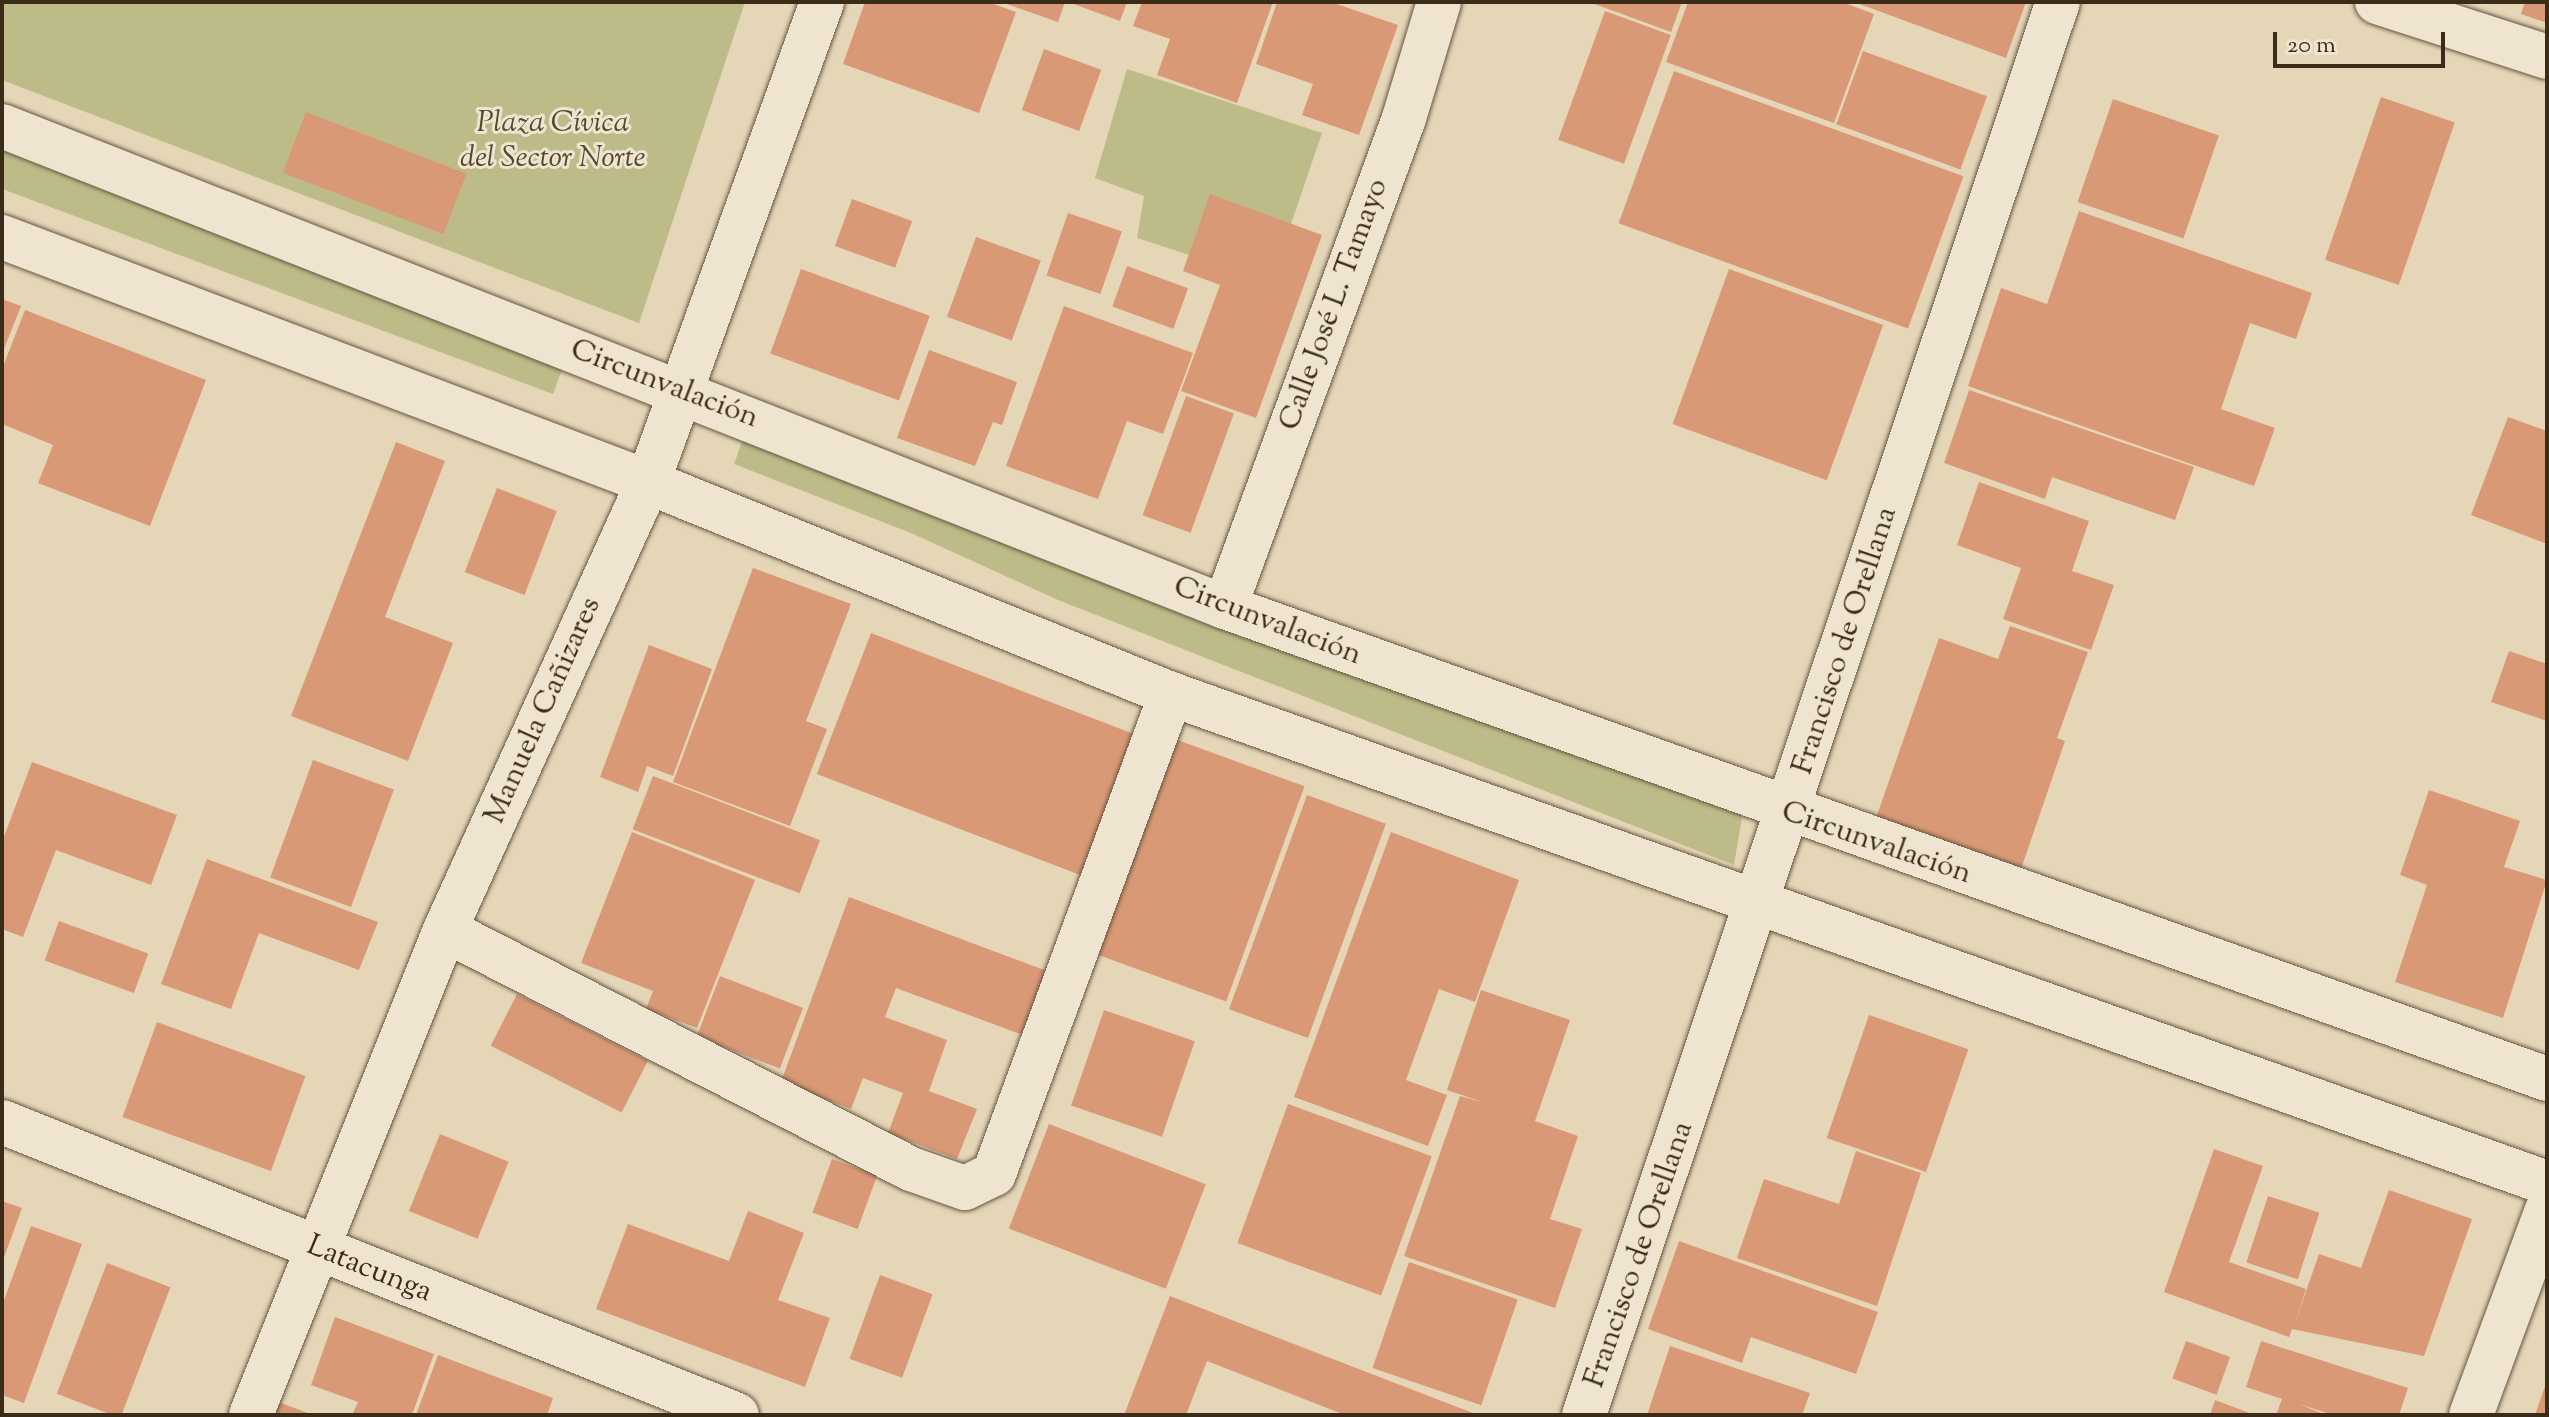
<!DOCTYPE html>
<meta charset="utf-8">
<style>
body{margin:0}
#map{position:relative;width:2549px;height:1417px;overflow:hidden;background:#e5d6b7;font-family:"Sorts Mill Goudy",serif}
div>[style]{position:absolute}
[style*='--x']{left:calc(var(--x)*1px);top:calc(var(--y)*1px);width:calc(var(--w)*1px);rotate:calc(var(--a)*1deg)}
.green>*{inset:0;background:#bdbc89}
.building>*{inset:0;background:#da9976;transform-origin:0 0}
.roads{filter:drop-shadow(0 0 2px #665640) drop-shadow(0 0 2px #665640)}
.street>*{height:44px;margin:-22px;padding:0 22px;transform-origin:22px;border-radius:22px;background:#eee4d0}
.secondary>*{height:44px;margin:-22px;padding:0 22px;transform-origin:22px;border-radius:22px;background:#eee4d0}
span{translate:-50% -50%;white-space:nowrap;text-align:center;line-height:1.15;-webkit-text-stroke:6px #eee4d0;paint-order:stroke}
.park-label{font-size:30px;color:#55492f;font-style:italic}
.street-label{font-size:30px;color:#3b2c19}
.frame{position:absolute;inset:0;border:4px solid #3b2c19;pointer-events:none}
.scale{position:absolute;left:2273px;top:32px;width:172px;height:36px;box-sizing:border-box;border:4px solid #3b2c19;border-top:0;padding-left:10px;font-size:24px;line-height:28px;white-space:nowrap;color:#3b2c19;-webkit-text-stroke:6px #eee4d0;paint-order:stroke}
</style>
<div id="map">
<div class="green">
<i style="clip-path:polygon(2px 2px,745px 2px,639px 323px,2px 80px)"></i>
<i style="clip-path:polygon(1127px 69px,1322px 133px,1291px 224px,1214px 263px,1137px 238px,1144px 196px,1095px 178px)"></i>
<i style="clip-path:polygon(2px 128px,569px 351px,553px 394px,2px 189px)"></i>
<i style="clip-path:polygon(751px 417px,1744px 805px,1734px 865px,1058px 600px,911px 533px,734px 464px)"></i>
</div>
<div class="building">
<i style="clip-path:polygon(865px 2px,988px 2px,1016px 12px,979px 113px,843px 64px)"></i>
<i style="clip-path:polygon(1001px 2px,1065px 2px,1058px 22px)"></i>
<i style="clip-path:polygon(1068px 2px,1127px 2px,1120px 21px)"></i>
<i style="clip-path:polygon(1142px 2px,1273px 2px,1237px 103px,1157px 75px,1170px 39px,1133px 26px)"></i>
<i style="clip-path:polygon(1277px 2px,1331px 2px,1398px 25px,1359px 135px,1302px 115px,1313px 84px,1256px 64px)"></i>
<i style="clip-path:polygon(1589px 2px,1682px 2px,1671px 32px)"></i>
<i style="clip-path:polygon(1688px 2px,1842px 2px,1874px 14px,1834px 123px,1666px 62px)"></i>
<i style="clip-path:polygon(1854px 2px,2026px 2px,2006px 58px)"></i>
<i style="clip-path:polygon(2525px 2px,2547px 2px,2547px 23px,2521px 14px)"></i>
<i style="left:1605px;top:11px;width:70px;height:137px;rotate:20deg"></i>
<i style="left:1044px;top:49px;width:61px;height:65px;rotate:20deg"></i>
<i style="left:1863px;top:51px;width:132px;height:78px;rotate:20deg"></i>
<i style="left:1674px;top:71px;width:308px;height:162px;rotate:20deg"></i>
<i style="left:2381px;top:97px;width:78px;height:172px;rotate:19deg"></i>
<i style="left:2113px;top:99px;width:112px;height:109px;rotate:19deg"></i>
<i style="left:306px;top:112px;width:172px;height:65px;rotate:21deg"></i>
<i style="clip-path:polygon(1210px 194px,1322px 235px,1256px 418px,1181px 391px,1220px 285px,1183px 271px)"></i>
<i style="left:852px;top:199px;width:64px;height:50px;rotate:20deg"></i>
<i style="clip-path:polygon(2079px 211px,2312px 293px,2296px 339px,2250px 323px,2221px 409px,2275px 428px,2254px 486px,1968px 386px,2001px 288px,2047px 304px)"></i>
<i style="left:1068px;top:213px;width:57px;height:66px;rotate:19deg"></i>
<i style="left:976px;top:237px;width:69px;height:85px;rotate:20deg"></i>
<i style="left:1127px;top:266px;width:65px;height:43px;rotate:20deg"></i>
<i style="left:801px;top:269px;width:137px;height:90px;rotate:20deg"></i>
<i style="left:1729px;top:269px;width:164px;height:165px;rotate:20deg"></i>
<i style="clip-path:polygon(2px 299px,21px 306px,2px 354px)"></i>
<i style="clip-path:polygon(1064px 306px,1193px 353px,1163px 434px,1127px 421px,1098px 499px,1006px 466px)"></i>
<i style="clip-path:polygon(25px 310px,206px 380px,150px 526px,38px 483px,53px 445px,2px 424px,2px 369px)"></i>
<i style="clip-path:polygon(929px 350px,1017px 382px,1002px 425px,993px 422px,975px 466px,897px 438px)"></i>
<i style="clip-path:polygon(1969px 390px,2194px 467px,2175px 520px,2052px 477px,2045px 499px,1944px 463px)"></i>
<i style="left:1186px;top:396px;width:51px;height:127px;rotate:20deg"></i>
<i style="clip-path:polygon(2508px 417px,2547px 431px,2547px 544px,2471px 515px)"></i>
<i style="clip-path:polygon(396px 442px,445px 461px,385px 617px,453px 643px,408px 761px,291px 716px)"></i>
<i style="clip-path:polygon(1979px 482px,2089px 521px,2072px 571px,2114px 585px,2091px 650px,2003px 619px,2021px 568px,1957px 545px)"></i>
<i style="left:497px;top:488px;width:64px;height:90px;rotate:21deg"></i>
<i style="clip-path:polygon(753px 568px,851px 604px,806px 721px,827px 729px,790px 826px,673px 782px)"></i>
<i style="clip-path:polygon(2010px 626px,2088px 652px,2057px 738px,2065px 741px,2021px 869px,1876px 818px,1939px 638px,1998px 659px)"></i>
<i style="left:871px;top:633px;width:285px;height:151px;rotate:21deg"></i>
<i style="clip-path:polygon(649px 645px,712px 669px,673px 776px,647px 766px,638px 792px,600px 777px)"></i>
<i style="clip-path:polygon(2509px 651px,2547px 664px,2547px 721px,2491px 702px)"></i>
<i style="left:1172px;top:738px;width:141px;height:229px;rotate:20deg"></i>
<i style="left:313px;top:760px;width:86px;height:125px;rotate:20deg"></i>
<i style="clip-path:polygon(32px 762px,177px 815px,151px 885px,56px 850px,23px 937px,2px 929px,2px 842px)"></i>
<i style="left:653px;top:776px;width:179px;height:57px;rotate:21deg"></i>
<i style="clip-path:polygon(2429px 790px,2520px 821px,2504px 867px,2547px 880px,2503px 1018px,2395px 982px,2427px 885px,2400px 875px)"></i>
<i style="left:1307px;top:795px;width:84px;height:228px;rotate:20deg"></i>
<i style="clip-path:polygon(632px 832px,755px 880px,697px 1028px,646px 1009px,653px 991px,581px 963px)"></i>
<i style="clip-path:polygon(1391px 832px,1519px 880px,1475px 1002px,1439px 989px,1406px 1080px,1447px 1095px,1428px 1146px,1294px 1097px)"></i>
<i style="clip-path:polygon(207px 859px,378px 922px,359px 970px,259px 933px,231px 1009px,161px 984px)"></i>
<i style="clip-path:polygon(849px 897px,1047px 971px,1023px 1035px,896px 988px,885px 1017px,947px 1040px,929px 1091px,977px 1109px,957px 1159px,888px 1133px,903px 1093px,863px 1078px,851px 1109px,781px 1082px)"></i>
<i style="left:59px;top:921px;width:95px;height:42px;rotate:20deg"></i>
<i style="left:720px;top:976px;width:89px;height:65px;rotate:21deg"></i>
<i style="clip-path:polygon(1481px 990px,1570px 1020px,1535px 1121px,1578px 1136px,1550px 1219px,1582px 1229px,1555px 1308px,1404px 1256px,1460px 1096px,1485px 1103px,1447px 1090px)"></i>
<i style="left:517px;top:994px;width:147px;height:58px;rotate:27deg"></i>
<i style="left:1104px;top:1010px;width:96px;height:101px;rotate:19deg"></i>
<i style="left:1869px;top:1015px;width:105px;height:130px;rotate:19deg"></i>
<i style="left:157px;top:1022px;width:158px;height:101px;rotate:20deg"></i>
<i style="left:1288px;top:1104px;width:153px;height:148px;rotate:20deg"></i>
<i style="left:1049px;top:1124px;width:168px;height:112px;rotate:21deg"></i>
<i style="left:440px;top:1134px;width:74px;height:83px;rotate:22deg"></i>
<i style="clip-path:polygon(2214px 1149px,2263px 1166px,2229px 1262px,2306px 1289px,2294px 1326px,2319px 1254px,2361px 1268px,2389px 1190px,2472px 1219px,2424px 1356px,2292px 1329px,2289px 1337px,2164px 1292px)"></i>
<i style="clip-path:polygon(1856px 1151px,1921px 1173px,1877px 1306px,1737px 1258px,1764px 1179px,1839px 1204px)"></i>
<i style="left:832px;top:1159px;width:48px;height:57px;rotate:20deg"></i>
<i style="left:2268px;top:1196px;width:54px;height:70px;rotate:18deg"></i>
<i style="clip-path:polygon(2px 1201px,22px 1208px,2px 1263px)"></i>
<i style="clip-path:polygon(748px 1211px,804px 1233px,778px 1300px,830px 1318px,805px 1387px,596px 1309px,628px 1224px,729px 1261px)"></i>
<i style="clip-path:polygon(31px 1226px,82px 1244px,24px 1403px,2px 1395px,2px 1306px)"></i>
<i style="clip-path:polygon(1679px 1241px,1878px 1312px,1856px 1374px,1751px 1337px,1742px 1363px,1648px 1329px)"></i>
<i style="left:1409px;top:1262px;width:115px;height:112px;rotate:19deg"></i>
<i style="left:107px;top:1263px;width:68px;height:140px;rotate:21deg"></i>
<i style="left:880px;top:1275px;width:56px;height:89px;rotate:20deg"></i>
<i style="clip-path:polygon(1170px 1296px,1478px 1415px,1345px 1415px,1207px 1361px,1186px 1415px,1124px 1415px)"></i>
<i style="clip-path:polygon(335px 1317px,434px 1354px,412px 1415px,352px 1415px,358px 1402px,311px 1385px)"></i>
<i style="left:2186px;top:1341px;width:47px;height:40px;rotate:20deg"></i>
<i style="clip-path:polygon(2261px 1341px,2408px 1388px,2399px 1415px,2333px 1415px,2299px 1404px,2326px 1415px,2276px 1415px,2282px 1399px,2246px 1387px)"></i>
<i style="clip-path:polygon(1670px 1346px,1810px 1393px,1802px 1415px,1647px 1415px)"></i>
<i style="clip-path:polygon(438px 1355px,553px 1398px,547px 1415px,416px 1415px)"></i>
<i style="clip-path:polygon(2546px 1383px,2547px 1415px,2535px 1415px)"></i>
<i style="clip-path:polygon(273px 1400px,313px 1415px,267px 1415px)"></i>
<i style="clip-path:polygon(2215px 1400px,2255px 1415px,2210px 1415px)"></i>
</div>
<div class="roads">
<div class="street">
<i style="--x:2377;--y:2;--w:179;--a:17.9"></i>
<i style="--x:1225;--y:607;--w:521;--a:-69.89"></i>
<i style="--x:1404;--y:118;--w:121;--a:-73.2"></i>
<i style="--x:445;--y:930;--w:524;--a:27.15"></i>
<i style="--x:911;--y:1169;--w:57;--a:19.4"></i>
<i style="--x:965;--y:1188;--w:32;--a:-26"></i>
<i style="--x:994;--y:1174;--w:512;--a:-69.76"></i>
<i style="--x:2;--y:1122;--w:791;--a:21.73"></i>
<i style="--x:251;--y:1415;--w:522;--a:-68.2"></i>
<i style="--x:445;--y:930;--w:492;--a:-65.6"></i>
<i style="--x:648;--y:482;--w:511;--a:-70.07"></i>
<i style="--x:1584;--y:1415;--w:1490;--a:-71.46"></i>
<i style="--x:2471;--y:1415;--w:220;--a:-69.7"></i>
</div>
<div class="secondary">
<i style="--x:2;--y:126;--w:1314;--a:21.47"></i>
<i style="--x:1225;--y:607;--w:1404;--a:19.65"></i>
<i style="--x:2;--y:237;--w:691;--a:20.77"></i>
<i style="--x:648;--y:482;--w:564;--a:22.07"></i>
<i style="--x:1171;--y:694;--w:1460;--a:19.56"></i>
</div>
</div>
<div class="park-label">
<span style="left:553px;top:141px">Plaza Cívica<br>del Sector Norte</span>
</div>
<div class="street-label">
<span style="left:1335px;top:305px;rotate:-70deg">Calle José L. Tamayo</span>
<span style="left:664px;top:385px;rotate:21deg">Circunvalación</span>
<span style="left:1267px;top:622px;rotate:21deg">Circunvalación</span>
<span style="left:1846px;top:641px;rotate:-72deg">Francisco de Orellana</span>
<span style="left:544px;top:711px;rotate:-66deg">Manuela Cañizares</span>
<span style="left:1876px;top:844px;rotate:19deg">Circunvalación</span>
<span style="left:1640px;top:1255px;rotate:-71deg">Francisco de Orellana</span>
<span style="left:369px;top:1270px;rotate:22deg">Latacunga</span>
</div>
<div class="frame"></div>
<div class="scale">20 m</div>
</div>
